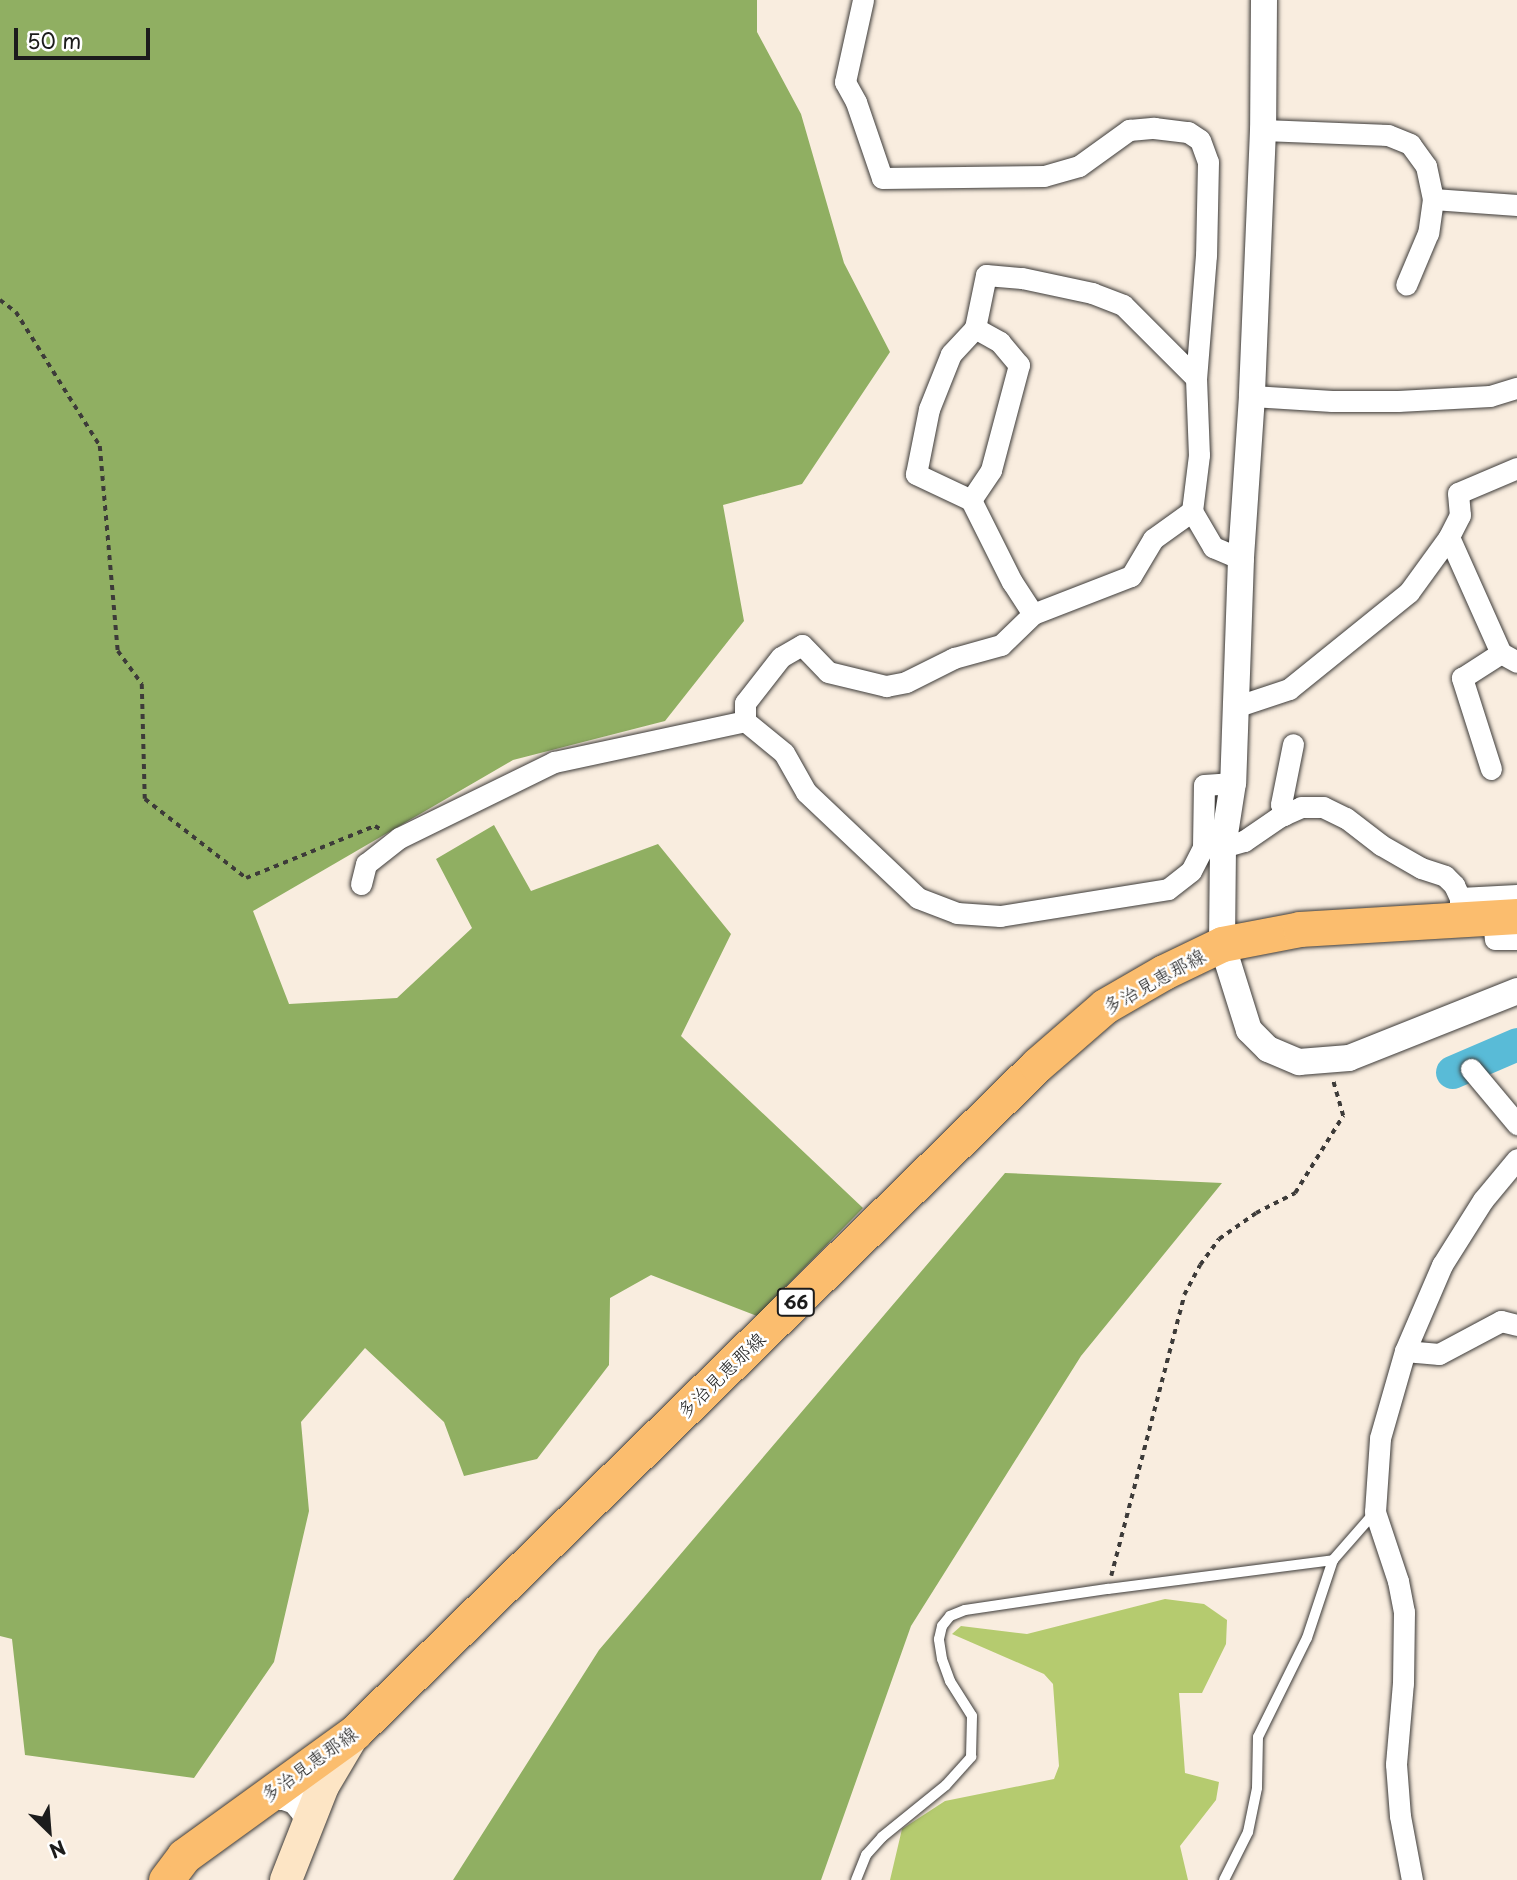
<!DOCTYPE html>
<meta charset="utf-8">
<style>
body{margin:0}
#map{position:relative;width:1517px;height:1880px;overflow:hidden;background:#f9eddf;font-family:"Playpen Sans","Klee One",sans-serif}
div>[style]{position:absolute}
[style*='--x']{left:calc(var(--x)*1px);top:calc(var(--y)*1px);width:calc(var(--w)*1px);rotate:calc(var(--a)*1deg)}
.green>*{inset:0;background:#b5cb6f}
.forest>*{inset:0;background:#90af62}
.river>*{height:33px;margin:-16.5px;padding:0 16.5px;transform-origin:16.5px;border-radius:16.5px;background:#59bbd7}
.path>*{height:3.5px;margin-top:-1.75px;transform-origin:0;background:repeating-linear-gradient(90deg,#3d3b39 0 5px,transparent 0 10px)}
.roads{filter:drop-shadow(0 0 2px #3d3b39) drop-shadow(0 0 2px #3d3b39)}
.service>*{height:10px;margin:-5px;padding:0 5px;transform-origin:5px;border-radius:5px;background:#fff}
.minor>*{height:21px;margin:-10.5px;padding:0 10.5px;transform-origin:10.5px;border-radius:10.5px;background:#fff}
.tertiary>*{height:26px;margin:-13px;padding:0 13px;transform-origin:13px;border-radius:13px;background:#fff}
.secondary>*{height:32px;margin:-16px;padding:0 16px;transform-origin:16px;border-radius:16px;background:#fde5c5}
.primary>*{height:35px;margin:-17.5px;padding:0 17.5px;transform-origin:17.5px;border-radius:17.5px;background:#fbbd6e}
span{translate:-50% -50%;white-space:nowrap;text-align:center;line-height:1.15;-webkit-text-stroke:5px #fff;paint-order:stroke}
.shield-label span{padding:2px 5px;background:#fff;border:2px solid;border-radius:5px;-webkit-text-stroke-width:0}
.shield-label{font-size:18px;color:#1c1c1c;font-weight:700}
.street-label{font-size:19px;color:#1c1c1c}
.north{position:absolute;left:14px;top:1796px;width:70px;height:70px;-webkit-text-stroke:5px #fff;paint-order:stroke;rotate:155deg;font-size:19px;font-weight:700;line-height:28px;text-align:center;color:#1c1c1c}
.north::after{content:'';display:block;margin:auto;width:24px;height:32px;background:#1c1c1c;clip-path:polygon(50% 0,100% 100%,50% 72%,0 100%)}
.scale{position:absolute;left:14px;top:28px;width:136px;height:32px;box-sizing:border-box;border:4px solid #1c1c1c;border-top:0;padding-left:9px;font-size:21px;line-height:24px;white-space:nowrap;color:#1c1c1c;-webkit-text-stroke:5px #fff;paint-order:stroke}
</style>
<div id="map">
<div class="green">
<i style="clip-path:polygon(1165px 1599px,1204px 1604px,1227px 1620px,1226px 1644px,1202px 1693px,1179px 1693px,1185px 1773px,1219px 1782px,1216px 1800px,1180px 1846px,1188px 1880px,890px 1880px,902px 1829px,945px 1801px,1054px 1779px,1059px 1766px,1053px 1684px,1044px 1674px,952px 1634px,961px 1626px,1027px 1634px)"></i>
</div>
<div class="forest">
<i style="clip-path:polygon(0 0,757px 0,757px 32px,801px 114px,844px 263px,890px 352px,802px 484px,723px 505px,744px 621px,665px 721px,513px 760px,253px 911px,289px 1004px,397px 998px,472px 928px,436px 859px,494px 825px,531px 891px,658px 844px,731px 934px,681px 1036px,863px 1208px,757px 1316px,651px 1275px,610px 1298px,609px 1365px,537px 1459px,464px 1476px,444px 1422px,365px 1348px,301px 1422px,309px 1511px,274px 1662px,194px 1778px,25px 1755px,12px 1639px,0 1636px)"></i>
<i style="clip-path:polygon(1005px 1173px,1222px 1183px,1081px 1356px,911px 1626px,821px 1880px,453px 1880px,599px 1650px)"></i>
</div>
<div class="river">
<i style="--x:1452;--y:1072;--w:71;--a:-23.3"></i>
</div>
<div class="path">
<i style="--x:0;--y:300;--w:20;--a:37"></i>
<i style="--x:16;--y:312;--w:158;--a:57.9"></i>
<i style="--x:100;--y:446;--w:206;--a:85"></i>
<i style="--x:118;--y:651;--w:41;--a:54"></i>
<i style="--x:142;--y:684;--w:115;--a:88.5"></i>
<i style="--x:145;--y:799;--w:128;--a:38"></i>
<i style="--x:246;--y:878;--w:139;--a:-22"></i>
<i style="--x:375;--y:826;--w:6;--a:31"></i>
<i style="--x:1111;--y:1576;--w:290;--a:-75.4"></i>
<i style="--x:1184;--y:1295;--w:34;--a:-62"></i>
<i style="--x:1200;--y:1265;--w:32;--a:-54"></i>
<i style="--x:1219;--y:1239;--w:45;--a:-35.1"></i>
<i style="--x:1256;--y:1213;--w:44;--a:-27.1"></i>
<i style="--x:1295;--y:1193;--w:91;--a:-58.1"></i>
<i style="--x:1343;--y:1116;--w:37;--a:-106"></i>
</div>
<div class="roads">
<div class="service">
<i style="--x:856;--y:1880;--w:27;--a:-68"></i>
<i style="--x:866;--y:1855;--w:24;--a:-48"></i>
<i style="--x:882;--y:1837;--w:82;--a:-39.1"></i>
<i style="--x:946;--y:1785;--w:38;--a:-48"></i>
<i style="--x:971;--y:1757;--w:41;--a:-88.6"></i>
<i style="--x:972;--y:1716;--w:41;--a:-122.2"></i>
<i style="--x:950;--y:1681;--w:23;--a:-110"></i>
<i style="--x:942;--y:1659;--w:20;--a:-99"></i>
<i style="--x:939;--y:1639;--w:13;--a:-77"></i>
<i style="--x:942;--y:1626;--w:13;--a:-51"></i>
<i style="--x:950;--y:1616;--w:16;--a:-22"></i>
<i style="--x:965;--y:1610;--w:145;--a:-8.4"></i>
<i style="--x:1108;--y:1589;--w:227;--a:-7.3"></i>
<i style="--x:1224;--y:1880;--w:54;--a:-63.4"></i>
<i style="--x:1248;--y:1832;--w:45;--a:-78.4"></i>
<i style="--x:1257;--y:1788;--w:51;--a:-88.9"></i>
<i style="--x:1258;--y:1737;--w:110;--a:-63.7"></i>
<i style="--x:1307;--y:1638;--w:82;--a:-71.6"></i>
<i style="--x:1333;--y:1560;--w:64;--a:-48.8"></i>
</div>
<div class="minor">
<i style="--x:863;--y:0;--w:84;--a:102.4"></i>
<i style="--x:845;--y:82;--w:23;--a:61"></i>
<i style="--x:856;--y:102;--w:80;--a:71.1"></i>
<i style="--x:882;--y:178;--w:162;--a:-0.7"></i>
<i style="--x:1044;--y:176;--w:36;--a:-16"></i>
<i style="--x:1079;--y:166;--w:62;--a:-35.8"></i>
<i style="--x:1129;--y:130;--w:25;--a:-5"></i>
<i style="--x:1154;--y:128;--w:34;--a:7"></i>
<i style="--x:1188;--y:132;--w:14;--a:34"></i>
<i style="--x:1200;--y:140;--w:23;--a:70"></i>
<i style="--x:1208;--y:162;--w:93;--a:91.2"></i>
<i style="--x:1206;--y:255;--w:123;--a:94.6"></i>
<i style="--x:1196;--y:378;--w:77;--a:87.8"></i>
<i style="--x:1199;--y:455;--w:56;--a:97.1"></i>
<i style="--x:1192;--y:511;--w:42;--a:59.7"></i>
<i style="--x:1213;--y:547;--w:30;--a:23"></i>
<i style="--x:1263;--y:130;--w:125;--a:2.3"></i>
<i style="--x:1388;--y:135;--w:24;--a:22"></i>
<i style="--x:1410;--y:144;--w:27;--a:54"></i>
<i style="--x:1426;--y:166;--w:34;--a:78"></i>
<i style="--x:1433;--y:199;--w:34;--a:98"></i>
<i style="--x:1428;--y:233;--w:56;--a:112.9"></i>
<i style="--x:1433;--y:199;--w:84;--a:4.1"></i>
<i style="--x:1252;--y:396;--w:80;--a:3.6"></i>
<i style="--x:1332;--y:401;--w:66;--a:0"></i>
<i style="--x:1398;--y:401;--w:92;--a:-3.1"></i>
<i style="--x:1490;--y:396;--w:28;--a:-17"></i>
<i style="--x:1517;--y:468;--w:64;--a:157"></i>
<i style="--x:1458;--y:493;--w:22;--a:85"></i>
<i style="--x:1460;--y:515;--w:25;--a:117"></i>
<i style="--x:1449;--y:537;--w:127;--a:65.9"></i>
<i style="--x:1501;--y:653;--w:18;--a:29"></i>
<i style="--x:971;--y:500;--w:61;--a:-154.7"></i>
<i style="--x:916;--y:474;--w:66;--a:-78.7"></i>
<i style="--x:929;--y:409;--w:59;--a:-68.2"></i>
<i style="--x:951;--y:354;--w:35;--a:-47"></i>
<i style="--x:1033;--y:614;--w:38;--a:-123"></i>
<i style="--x:1012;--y:582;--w:92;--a:-116.6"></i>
<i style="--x:971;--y:500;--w:36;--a:-56"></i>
<i style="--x:991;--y:470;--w:109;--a:-75.1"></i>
<i style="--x:1019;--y:365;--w:30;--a:-130"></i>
<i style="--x:1000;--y:342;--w:29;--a:-151"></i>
<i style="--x:975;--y:328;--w:54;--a:-78.3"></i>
<i style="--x:986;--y:275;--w:36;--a:5"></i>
<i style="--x:1022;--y:278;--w:72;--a:12.1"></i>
<i style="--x:1092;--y:293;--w:33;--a:21"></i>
<i style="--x:1123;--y:305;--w:103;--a:45"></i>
<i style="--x:1235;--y:707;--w:57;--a:-18.4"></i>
<i style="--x:1289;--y:689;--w:154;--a:-38.9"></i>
<i style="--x:1409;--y:592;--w:68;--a:-54"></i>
<i style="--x:745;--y:721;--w:50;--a:39.4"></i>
<i style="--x:784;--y:753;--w:45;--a:60.6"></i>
<i style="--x:806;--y:792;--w:154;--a:43.4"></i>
<i style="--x:918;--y:898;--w:42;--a:21"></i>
<i style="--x:957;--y:913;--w:43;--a:4"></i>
<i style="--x:1000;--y:916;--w:170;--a:-9.1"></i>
<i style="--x:1168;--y:889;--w:29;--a:-38"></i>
<i style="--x:1191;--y:871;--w:27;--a:-63"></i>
<i style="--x:1203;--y:847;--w:62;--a:-89.1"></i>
<i style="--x:1204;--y:785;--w:29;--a:-4"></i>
<i style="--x:745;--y:721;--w:18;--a:-90"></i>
<i style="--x:745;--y:703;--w:58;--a:-52"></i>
<i style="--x:781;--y:657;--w:24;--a:-30"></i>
<i style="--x:802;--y:645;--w:37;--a:46"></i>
<i style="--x:828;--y:672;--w:60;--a:13.6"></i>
<i style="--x:886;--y:686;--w:20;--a:-11"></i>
<i style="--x:906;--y:682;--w:54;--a:-26.6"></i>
<i style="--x:954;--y:658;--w:49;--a:-15.5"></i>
<i style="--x:1001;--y:645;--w:45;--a:-44.1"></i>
<i style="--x:1033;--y:614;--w:105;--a:-21.2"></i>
<i style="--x:1131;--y:576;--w:43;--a:-59.3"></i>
<i style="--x:1153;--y:539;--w:48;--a:-35.7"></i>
<i style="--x:1491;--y:769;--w:96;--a:-107.7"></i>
<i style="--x:1462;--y:678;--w:46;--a:-32.7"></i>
<i style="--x:1284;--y:815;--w:11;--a:-105"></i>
<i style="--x:1281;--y:804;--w:61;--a:-78.7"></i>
<i style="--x:1223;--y:847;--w:22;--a:-16"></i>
<i style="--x:1244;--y:841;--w:42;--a:-34.4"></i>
<i style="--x:1279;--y:817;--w:24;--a:-24"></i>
<i style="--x:1301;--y:807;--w:22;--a:0"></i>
<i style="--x:1323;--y:807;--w:25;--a:26"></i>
<i style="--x:1346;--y:818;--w:44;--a:37.6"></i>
<i style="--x:1381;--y:845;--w:46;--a:29.9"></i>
<i style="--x:1421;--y:868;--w:25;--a:18"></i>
<i style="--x:1445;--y:876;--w:13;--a:45"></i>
<i style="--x:1454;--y:885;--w:14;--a:65"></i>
<i style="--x:1460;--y:898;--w:21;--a:90"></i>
<i style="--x:361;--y:884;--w:21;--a:-76"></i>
<i style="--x:366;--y:864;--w:42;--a:-38.2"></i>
<i style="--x:399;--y:838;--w:173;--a:-26.1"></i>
<i style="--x:554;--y:762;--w:195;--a:-12.1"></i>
<i style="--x:1460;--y:898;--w:57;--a:-3"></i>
<i style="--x:1493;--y:917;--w:22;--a:85"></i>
<i style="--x:1495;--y:939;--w:22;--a:0"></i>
<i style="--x:1471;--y:1069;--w:72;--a:50.1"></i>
<i style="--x:1405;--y:1351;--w:34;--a:5"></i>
<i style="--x:1439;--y:1354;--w:70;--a:-28"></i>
<i style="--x:1501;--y:1321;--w:16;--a:14"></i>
<i style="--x:1412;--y:1880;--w:65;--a:-100.6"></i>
<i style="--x:1400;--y:1816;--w:52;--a:-94.4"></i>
<i style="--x:1396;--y:1764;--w:81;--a:-85.1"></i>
<i style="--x:1403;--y:1683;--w:71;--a:-89.2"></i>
<i style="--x:1404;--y:1612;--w:32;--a:-101"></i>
<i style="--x:1398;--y:1581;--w:73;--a:-108.4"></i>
<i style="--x:1375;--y:1512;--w:74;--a:-86.1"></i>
<i style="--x:1380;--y:1438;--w:91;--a:-74"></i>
<i style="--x:1405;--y:1351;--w:94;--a:-66.7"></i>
<i style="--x:1442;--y:1265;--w:77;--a:-57.8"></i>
<i style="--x:1483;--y:1200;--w:53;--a:-50.3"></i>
</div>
<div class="tertiary">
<i style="--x:1264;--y:0;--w:130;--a:90.4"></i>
<i style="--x:1263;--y:130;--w:266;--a:92.4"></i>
<i style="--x:1252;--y:396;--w:163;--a:93.9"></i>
<i style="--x:1241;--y:559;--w:224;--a:92"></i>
<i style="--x:1233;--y:783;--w:65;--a:98.9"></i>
<i style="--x:1223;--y:847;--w:97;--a:90.6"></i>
<i style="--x:1222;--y:944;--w:90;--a:72.6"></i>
<i style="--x:1249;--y:1030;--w:27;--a:45"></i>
<i style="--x:1268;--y:1049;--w:34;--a:23"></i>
<i style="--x:1299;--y:1062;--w:50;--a:-4.6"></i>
<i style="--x:1349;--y:1058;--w:181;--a:-21.7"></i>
<i style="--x:262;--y:1797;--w:22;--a:0"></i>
<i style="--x:284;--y:1797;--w:12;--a:20"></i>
<i style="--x:295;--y:1801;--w:16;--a:50"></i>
<i style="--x:305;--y:1813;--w:13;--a:81"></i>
</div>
<div class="secondary">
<i style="--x:286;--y:1880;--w:101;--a:-68.5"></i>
<i style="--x:323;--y:1786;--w:63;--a:-59.3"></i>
</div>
<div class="primary">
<i style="--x:166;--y:1880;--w:30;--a:-53"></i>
<i style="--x:184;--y:1856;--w:211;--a:-35.9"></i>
<i style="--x:355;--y:1732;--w:954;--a:-44.36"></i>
<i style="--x:1037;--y:1065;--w:90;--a:-40.9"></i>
<i style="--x:1105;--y:1006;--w:68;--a:-30"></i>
<i style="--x:1164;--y:972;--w:64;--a:-25.8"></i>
<i style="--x:1222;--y:944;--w:79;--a:-10.9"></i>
<i style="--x:1300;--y:929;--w:217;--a:-3.4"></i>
</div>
</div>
<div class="shield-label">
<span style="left:796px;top:1302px">66</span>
</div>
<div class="street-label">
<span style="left:1154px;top:981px;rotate:-29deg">多治見恵那線</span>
<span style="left:721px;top:1375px;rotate:-44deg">多治見恵那線</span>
<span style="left:309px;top:1764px;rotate:-36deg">多治見恵那線</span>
</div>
<div class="north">N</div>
<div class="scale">50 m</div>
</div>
